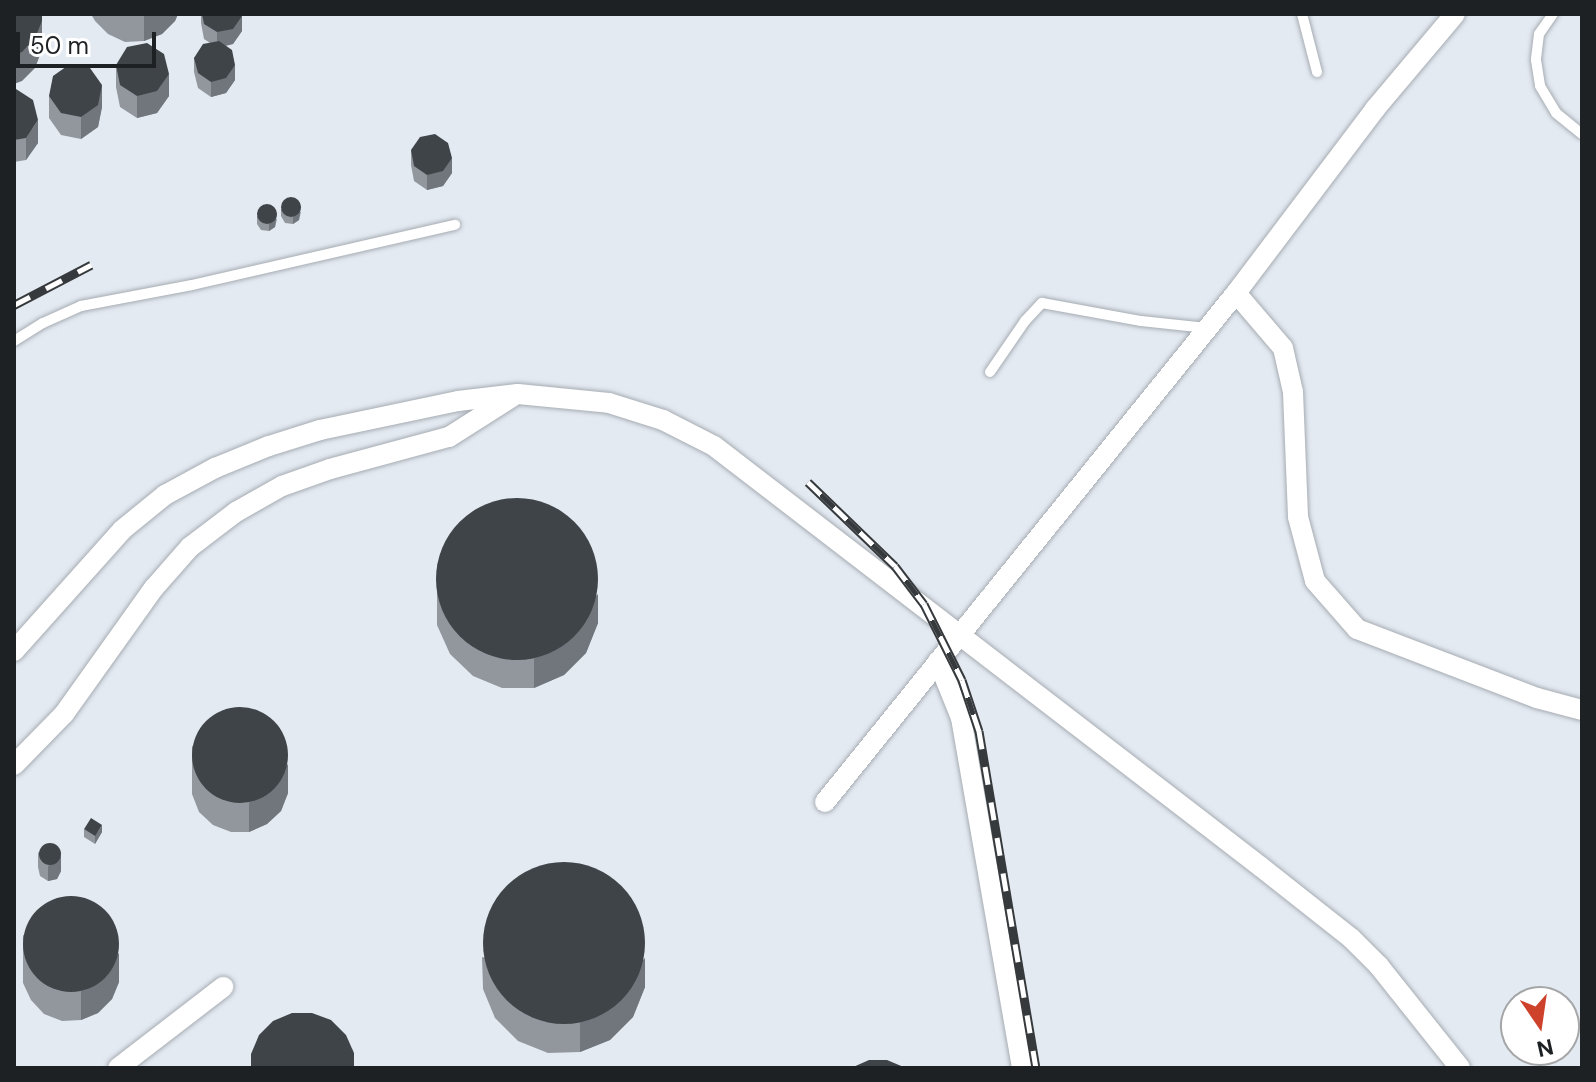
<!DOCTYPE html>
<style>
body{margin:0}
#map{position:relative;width:1596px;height:1082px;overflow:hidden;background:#e4eaf2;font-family:"DM Sans",sans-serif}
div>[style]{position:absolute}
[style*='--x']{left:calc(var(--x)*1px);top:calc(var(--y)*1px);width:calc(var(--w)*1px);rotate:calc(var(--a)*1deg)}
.roads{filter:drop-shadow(0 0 2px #a6acb2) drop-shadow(0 0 2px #a6acb2)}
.lane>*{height:10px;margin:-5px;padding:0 5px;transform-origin:5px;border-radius:5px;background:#fff}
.street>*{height:20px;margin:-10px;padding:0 10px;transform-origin:10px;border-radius:10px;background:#fff}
.rail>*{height:9px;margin-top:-4.5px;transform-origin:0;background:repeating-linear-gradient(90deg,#fff 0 18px,#363a3c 0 36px);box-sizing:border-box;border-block:2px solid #363a3c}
.wall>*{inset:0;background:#92979e}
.shaded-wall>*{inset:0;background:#70767c}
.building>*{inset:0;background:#3f4449;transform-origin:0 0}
.round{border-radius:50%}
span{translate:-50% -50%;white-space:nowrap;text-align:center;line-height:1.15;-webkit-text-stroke:8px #fff;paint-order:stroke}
.frame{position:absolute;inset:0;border:16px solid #1e2123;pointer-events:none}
.north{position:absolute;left:1500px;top:986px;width:80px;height:80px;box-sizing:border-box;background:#fff;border:2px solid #a5a6a7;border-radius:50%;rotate:167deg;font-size:22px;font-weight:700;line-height:32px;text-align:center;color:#1e2123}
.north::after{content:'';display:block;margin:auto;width:28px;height:36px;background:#ce422c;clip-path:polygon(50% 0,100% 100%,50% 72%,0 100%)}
.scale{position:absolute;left:16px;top:32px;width:140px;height:36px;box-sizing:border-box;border:4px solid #1e2123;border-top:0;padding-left:10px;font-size:24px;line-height:28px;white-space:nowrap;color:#1e2123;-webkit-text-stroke:6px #fff;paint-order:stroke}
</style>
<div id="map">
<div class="roads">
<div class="lane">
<i style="--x:1302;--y:14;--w:60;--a:75.5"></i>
<i style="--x:1553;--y:14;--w:24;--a:125"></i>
<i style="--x:1539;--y:34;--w:26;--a:97"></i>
<i style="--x:1536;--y:60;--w:26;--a:81"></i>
<i style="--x:1540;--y:86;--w:31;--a:59"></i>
<i style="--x:1556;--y:113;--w:33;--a:39"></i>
<i style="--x:14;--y:341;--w:34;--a:-32"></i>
<i style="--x:43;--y:323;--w:42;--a:-24.1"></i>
<i style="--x:81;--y:306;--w:113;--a:-10.7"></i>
<i style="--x:192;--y:285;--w:270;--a:-12.9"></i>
<i style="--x:990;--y:372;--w:62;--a:-55.5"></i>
<i style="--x:1025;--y:321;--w:25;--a:-47"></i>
<i style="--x:1042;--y:303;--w:101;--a:10.3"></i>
<i style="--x:1141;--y:321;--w:66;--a:6.1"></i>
</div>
<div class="street">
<i style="--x:1236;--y:293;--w:72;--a:49.5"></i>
<i style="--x:1283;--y:348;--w:45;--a:77.2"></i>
<i style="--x:1293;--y:392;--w:125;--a:87.7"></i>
<i style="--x:1298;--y:517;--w:66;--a:75.1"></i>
<i style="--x:1315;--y:581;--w:64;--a:48.8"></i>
<i style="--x:1357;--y:629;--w:193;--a:21"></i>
<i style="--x:1537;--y:698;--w:47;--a:14.9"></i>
<i style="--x:14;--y:651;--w:162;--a:-48.2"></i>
<i style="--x:122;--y:530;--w:55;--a:-39.1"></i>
<i style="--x:165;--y:495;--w:57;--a:-28.4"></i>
<i style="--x:215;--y:468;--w:58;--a:-22.2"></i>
<i style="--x:269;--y:446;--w:53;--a:-17.4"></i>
<i style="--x:320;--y:430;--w:141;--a:-11.9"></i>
<i style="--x:458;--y:401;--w:60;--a:-6.7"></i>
<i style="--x:518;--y:394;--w:91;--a:5.6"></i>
<i style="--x:609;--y:403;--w:57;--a:17.5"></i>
<i style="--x:663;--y:420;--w:57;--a:27"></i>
<i style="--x:714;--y:446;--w:690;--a:37.58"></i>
<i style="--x:1261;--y:867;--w:115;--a:38.3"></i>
<i style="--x:1351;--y:938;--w:40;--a:45"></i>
<i style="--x:1379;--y:966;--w:130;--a:51.5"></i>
<i style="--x:938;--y:661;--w:61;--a:68"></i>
<i style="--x:961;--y:718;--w:355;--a:80.1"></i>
<i style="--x:14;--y:765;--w:71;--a:-45.6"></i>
<i style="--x:64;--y:714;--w:155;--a:-54.5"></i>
<i style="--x:154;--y:588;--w:55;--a:-48.7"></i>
<i style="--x:190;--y:547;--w:58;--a:-37.3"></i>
<i style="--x:236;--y:512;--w:53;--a:-29.5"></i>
<i style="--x:282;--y:486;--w:51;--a:-19.5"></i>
<i style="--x:330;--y:469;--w:123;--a:-15.1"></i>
<i style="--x:449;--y:437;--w:75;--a:-32.4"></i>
<i style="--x:825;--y:802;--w:654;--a:-51.08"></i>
<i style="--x:1236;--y:293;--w:231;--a:-52.9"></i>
<i style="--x:1375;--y:109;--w:124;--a:-49.9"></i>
<i style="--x:118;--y:1068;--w:133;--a:-37.6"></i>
</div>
</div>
<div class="rail">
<i style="--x:14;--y:305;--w:87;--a:-27.5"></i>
<i style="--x:808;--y:482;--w:121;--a:44"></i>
<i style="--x:895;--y:566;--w:48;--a:52.7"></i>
<i style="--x:924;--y:604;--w:85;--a:63.4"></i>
<i style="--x:962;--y:680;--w:54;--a:71.6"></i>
<i style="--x:979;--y:731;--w:342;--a:80.4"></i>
</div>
<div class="wall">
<i style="clip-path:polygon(91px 14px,178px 14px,175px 21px,162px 34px,144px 41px,125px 42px,108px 34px,95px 21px)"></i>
<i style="clip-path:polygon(201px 14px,241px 14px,242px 31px,233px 44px,226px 46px,235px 80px,226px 93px,211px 97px,198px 88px,194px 72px,194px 58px,210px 43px,204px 39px,201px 23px)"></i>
<i style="clip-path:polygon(116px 65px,169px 96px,157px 113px,137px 118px,120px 107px,116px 87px)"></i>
<i style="clip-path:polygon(14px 90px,38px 143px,26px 160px,14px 162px)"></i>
<i style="clip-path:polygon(49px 96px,102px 107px,98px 127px,81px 139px,61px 135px,49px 118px)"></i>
<i style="clip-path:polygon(411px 150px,452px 173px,443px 186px,427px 190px,414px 181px,411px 165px)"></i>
<i style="clip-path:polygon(281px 209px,301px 212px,299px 220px,293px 224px,285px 223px,281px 216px)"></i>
<i style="clip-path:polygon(257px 216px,277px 219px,275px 227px,269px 231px,261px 230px,257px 224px)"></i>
<i style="clip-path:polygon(437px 564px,598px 623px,586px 653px,564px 675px,534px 688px,502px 688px,473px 676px,450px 654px,437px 625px)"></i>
<i style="clip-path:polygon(192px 746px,288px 793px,281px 811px,267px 824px,249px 832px,231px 832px,213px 825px,199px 812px,192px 794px)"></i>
<i style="clip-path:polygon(84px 829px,102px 832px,95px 844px,84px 837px)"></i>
<i style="clip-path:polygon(38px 852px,61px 871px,57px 879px,48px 881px,40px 876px,38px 867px)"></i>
<i style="clip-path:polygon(23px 935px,119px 982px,112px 999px,98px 1013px,81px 1020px,62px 1021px,44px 1014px,31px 1000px,23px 983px)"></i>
<i style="clip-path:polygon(482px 957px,645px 987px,633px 1017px,610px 1040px,580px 1052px,548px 1053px,518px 1041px,495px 1018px,483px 989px)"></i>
</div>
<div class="shaded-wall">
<i style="clip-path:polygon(144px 14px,178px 14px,175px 21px,162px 34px,144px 41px)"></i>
<i style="clip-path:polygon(242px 16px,242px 31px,233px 44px,217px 47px,217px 32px)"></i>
<i style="clip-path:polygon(42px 21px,42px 50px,35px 68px,22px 81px,14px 84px,14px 55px)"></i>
<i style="clip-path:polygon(235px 65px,235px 80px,226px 93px,211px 97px,211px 82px)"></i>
<i style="clip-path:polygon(169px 74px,169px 96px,157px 113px,137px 118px,137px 96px)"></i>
<i style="clip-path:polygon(102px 85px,102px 107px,98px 127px,81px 139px,81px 117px)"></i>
<i style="clip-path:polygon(38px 120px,38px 143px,26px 160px,26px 138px)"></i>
<i style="clip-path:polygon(452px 158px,452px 173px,443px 186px,427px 190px,427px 175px)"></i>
<i style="clip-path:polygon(301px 205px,299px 220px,293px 224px,293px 217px)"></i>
<i style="clip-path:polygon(277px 212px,275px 227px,269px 231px,269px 224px)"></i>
<i style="clip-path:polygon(598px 594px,598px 623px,586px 653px,564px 675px,534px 688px,534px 659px)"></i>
<i style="clip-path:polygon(288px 764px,288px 793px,281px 811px,267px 824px,249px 832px,249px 803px)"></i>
<i style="clip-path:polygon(102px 825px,102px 832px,95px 844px,95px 836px)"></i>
<i style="clip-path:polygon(61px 856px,61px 871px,57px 879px,48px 881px,48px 866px)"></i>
<i style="clip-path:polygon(119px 953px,119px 982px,112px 999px,98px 1013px,81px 1020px,81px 991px)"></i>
<i style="clip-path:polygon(645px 958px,645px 987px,633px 1017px,610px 1040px,580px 1052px,580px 1023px)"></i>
</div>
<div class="building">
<i style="clip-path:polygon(14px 14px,42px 14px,42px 21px,35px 38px,22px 52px,14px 55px)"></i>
<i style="clip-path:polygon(202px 14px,241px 14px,242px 16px,233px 29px,217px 32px,204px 24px)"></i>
<i style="clip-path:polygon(219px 41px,232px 50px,235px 65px,226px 78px,211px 82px,198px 73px,194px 58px,203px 44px)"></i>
<i style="clip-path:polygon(147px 43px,164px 54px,169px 74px,157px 91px,137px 96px,120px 85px,116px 65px,127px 47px)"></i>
<i style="clip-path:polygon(70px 64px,90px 68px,102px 85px,98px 105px,81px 117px,61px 113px,49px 96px,53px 76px)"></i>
<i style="clip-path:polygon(16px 89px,33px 100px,38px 120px,26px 138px,14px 140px,14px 90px)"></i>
<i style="clip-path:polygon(435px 134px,448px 143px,452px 158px,443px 171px,427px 175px,414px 166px,411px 150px,420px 137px)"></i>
<i class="round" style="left:281px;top:197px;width:20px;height:20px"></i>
<i class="round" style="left:257px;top:204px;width:20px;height:20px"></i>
<i class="round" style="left:436px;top:498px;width:162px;height:162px"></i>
<i class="round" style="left:192px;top:707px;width:96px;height:96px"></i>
<i style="left:91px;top:818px;width:13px;height:13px;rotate:32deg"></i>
<i class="round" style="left:39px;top:843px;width:22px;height:22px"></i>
<i class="round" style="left:483px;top:862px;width:162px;height:162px"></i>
<i class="round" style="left:23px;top:896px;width:96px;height:96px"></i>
<i style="clip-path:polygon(292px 1013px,312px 1013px,331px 1020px,346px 1035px,354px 1053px,354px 1068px,251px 1068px,251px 1054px,259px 1035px,273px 1021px)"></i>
<i style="clip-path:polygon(869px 1060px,887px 1060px,906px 1068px,851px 1068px)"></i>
</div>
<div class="frame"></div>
<div class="north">N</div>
<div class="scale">50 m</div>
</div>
